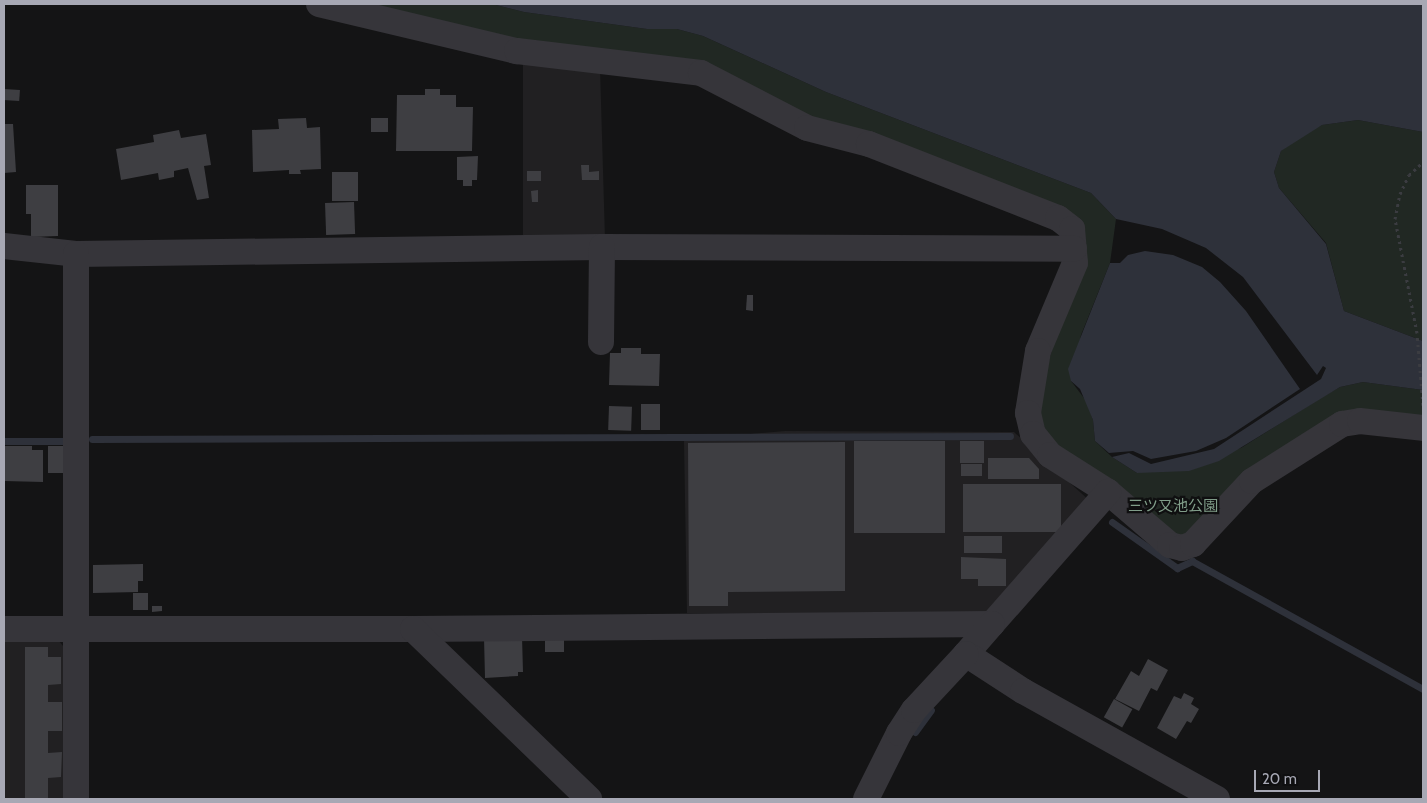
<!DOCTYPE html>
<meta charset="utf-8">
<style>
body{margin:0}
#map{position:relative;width:1427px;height:803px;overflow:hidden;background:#141415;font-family:Cabin,"Noto Sans JP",sans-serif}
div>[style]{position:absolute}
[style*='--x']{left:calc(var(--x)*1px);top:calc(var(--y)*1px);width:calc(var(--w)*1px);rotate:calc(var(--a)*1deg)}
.built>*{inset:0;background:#212022}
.green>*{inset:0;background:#212823}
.water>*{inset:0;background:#2e313a}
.stream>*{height:7px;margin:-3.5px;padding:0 3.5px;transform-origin:3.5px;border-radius:3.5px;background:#2e313a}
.building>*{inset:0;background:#3e3e42;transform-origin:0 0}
.path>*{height:3px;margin-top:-1.5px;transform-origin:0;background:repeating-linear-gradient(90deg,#3b3c41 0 2.5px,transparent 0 6.5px)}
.minor>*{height:26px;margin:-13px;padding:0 13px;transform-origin:13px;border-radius:13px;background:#36353a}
span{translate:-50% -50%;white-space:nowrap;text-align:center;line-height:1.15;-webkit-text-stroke:4.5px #0f0f10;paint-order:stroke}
.park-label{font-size:15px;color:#809d89}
.frame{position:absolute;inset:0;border:5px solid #a7a8b4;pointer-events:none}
.scale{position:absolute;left:1254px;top:770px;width:66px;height:22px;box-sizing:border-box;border:2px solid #a7a8b4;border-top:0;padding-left:6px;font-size:15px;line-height:18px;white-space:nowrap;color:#a7a8b4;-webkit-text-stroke:4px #0f0f10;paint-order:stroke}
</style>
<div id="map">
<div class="built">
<i style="clip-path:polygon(523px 56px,600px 68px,605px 239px,523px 242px)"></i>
<i style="clip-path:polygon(785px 431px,1014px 432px,1092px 503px,990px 614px,687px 613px,684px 440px)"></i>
<i style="clip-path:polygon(59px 641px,67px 651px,65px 799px,4px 799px,4px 642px)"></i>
</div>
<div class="green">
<i style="clip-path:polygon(346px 4px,492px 4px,524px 12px,647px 29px,677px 29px,703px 36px,826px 92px,1091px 193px,1116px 219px,1110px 263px,1081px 335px,1071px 381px,1087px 402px,1093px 420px,1095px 441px,1112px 457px,1137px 473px,1241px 448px,1324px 396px,1340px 387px,1363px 382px,1423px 390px,1423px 425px,1361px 413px,1183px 545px,1046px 436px,1037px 404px,1082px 241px,705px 70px,518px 45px)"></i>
<i style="clip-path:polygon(1358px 120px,1423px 132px,1423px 341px,1344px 311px,1326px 243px,1279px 188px,1274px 172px,1281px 151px,1304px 133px,1322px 125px)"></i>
</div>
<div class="water">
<i style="clip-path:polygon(492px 4px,1423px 4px,1423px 132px,1358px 120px,1322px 125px,1281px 151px,1274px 172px,1279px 188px,1326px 244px,1344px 311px,1423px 341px,1423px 390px,1363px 382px,1340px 387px,1219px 461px,1189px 471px,1137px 473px,1112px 457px,1129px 453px,1151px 464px,1214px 449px,1321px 379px,1326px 368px,1323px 366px,1317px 375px,1243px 277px,1206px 248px,1162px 229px,1116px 219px,1091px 193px,826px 92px,703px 36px,677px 29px,647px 29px,524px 12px)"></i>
<i style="clip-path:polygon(1145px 251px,1173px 255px,1202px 267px,1220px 282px,1246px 311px,1300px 389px,1226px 438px,1196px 451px,1151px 459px,1133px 451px,1109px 453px,1095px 441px,1093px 420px,1080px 389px,1071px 381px,1068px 369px,1110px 263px,1120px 263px,1128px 255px)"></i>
</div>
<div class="stream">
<i style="--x:92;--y:439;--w:918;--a:-0.19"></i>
<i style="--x:4;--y:441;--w:60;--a:0"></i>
<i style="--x:1112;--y:522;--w:80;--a:35.3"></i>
<i style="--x:1177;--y:568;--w:17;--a:-25"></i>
<i style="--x:1192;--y:561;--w:264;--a:29"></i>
<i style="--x:915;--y:732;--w:27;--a:-54"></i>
</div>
<div class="building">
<i style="left:4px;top:89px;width:16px;height:11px;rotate:4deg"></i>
<i style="clip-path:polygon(425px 89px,440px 89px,440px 95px,456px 95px,456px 107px,473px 107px,472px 151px,396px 151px,397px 95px,425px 95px)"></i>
<i style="clip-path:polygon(306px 118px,307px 128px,320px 127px,321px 169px,300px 170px,301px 174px,289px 174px,289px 170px,253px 172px,252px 130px,279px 129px,278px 119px)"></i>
<i style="left:371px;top:118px;width:17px;height:14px"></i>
<i style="clip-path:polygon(4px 124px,13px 124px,16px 172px,4px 173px)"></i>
<i style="clip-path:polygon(179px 130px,181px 138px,206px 134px,211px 165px,204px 166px,209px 198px,197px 200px,188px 168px,174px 171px,174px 177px,159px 180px,158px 173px,121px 180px,116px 149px,154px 142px,153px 135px)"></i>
<i style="clip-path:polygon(478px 156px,477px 180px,472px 180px,472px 186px,463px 186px,463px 180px,457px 180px,457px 157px)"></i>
<i style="clip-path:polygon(581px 165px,589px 165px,589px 172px,599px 171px,599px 180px,582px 180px)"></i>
<i style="left:541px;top:171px;width:10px;height:14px;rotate:90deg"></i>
<i style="left:358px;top:172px;width:29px;height:26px;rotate:90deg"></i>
<i style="clip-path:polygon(26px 185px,58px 185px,58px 236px,31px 237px,31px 214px,26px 214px)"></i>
<i style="clip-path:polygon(538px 190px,538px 202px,532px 202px,531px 191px)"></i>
<i style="left:354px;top:202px;width:32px;height:29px;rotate:88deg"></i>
<i style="clip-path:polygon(747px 295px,753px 295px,753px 311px,746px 310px)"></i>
<i style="clip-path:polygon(621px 348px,641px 348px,641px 354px,660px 354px,659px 386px,609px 385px,610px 353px,621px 353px)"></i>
<i style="left:641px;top:404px;width:19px;height:26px"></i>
<i style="left:609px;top:406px;width:23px;height:24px;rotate:2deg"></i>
<i style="left:854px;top:441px;width:91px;height:92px"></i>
<i style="left:960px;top:441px;width:24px;height:22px"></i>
<i style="clip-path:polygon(845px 442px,845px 591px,728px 592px,728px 606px,689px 606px,688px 443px)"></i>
<i style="clip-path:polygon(4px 446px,32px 446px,32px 450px,43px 450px,43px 482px,4px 481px)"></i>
<i style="left:48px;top:446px;width:18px;height:27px"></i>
<i style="clip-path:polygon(988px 458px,1029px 458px,1039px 469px,1039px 479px,988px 479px)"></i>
<i style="left:961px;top:464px;width:21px;height:12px"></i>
<i style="left:963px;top:484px;width:98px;height:48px"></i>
<i style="left:1002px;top:536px;width:17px;height:38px;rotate:90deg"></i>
<i style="clip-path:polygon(961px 557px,1006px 559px,1006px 586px,978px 586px,978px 579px,961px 579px)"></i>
<i style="clip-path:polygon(143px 564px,143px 581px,138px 581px,138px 592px,93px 593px,93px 565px)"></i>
<i style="left:133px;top:593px;width:15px;height:17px"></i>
<i style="clip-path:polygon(152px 606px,162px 606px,162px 611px,152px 612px)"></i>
<i style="clip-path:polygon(522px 636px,523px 672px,518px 672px,518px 676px,485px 678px,484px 638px)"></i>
<i style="left:564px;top:636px;width:16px;height:19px;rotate:90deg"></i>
<i style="clip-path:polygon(25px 647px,48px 647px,48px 657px,61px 657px,61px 684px,48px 685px,48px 702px,62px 702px,62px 731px,48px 731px,48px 753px,62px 752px,61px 777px,48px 778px,48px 799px,25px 799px)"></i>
<i style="clip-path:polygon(1148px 659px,1168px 670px,1157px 691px,1151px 688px,1139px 711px,1115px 699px,1131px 671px,1139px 676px)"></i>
<i style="clip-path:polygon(1184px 693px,1194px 698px,1191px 704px,1199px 709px,1191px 723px,1187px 721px,1176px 739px,1157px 728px,1174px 696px,1181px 699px)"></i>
<i style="left:1114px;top:699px;width:21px;height:21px;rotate:29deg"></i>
</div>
<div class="path">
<i style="--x:1423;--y:405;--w:72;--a:-94.8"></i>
<i style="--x:1417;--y:333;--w:116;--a:-100.9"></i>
<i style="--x:1395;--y:219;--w:25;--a:-79"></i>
<i style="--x:1400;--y:194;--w:21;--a:-65"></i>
<i style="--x:1409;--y:175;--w:19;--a:-43"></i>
</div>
<div class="minor">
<i style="--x:319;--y:4;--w:204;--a:13.4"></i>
<i style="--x:517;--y:51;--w:185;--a:6.8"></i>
<i style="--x:701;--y:73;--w:119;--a:27.4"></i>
<i style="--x:807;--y:128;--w:64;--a:14.5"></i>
<i style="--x:869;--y:144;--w:203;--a:21.4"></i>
<i style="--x:1058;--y:218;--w:18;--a:38"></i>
<i style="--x:1072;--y:229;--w:34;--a:85"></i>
<i style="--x:1075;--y:263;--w:95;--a:112.8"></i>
<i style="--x:1038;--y:351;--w:63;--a:99.2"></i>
<i style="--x:1028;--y:413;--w:22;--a:77"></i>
<i style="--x:1033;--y:434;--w:27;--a:51"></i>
<i style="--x:1050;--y:455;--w:69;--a:32.5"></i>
<i style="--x:1108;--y:492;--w:82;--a:40.5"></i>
<i style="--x:1170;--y:545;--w:12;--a:14"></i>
<i style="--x:1182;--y:548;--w:12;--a:-20"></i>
<i style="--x:1193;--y:544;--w:86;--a:-46.9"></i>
<i style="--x:1252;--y:481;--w:107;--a:-32.3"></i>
<i style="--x:1342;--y:424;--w:18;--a:-9"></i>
<i style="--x:1360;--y:421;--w:63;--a:6.3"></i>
<i style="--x:4;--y:246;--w:72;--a:6.3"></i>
<i style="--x:76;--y:254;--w:526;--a:-0.76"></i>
<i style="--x:602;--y:247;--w:472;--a:0.2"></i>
<i style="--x:76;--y:254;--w:545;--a:90"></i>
<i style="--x:601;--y:342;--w:95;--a:-89.4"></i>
<i style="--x:992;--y:624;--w:176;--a:-48.7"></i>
<i style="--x:4;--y:629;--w:409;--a:0"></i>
<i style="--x:413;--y:629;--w:579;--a:-0.49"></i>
<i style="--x:992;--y:624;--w:40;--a:131"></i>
<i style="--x:966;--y:654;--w:68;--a:33"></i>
<i style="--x:1023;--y:691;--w:222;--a:29.1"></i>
<i style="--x:413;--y:629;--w:245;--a:44"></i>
<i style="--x:866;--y:799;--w:74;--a:-63.4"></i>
<i style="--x:899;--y:733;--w:27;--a:-57"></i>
<i style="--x:914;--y:710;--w:76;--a:-47.1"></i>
</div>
<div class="park-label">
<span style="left:1173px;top:507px">三ツ又池公園</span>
</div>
<div class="frame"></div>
<div class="scale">20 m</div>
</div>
